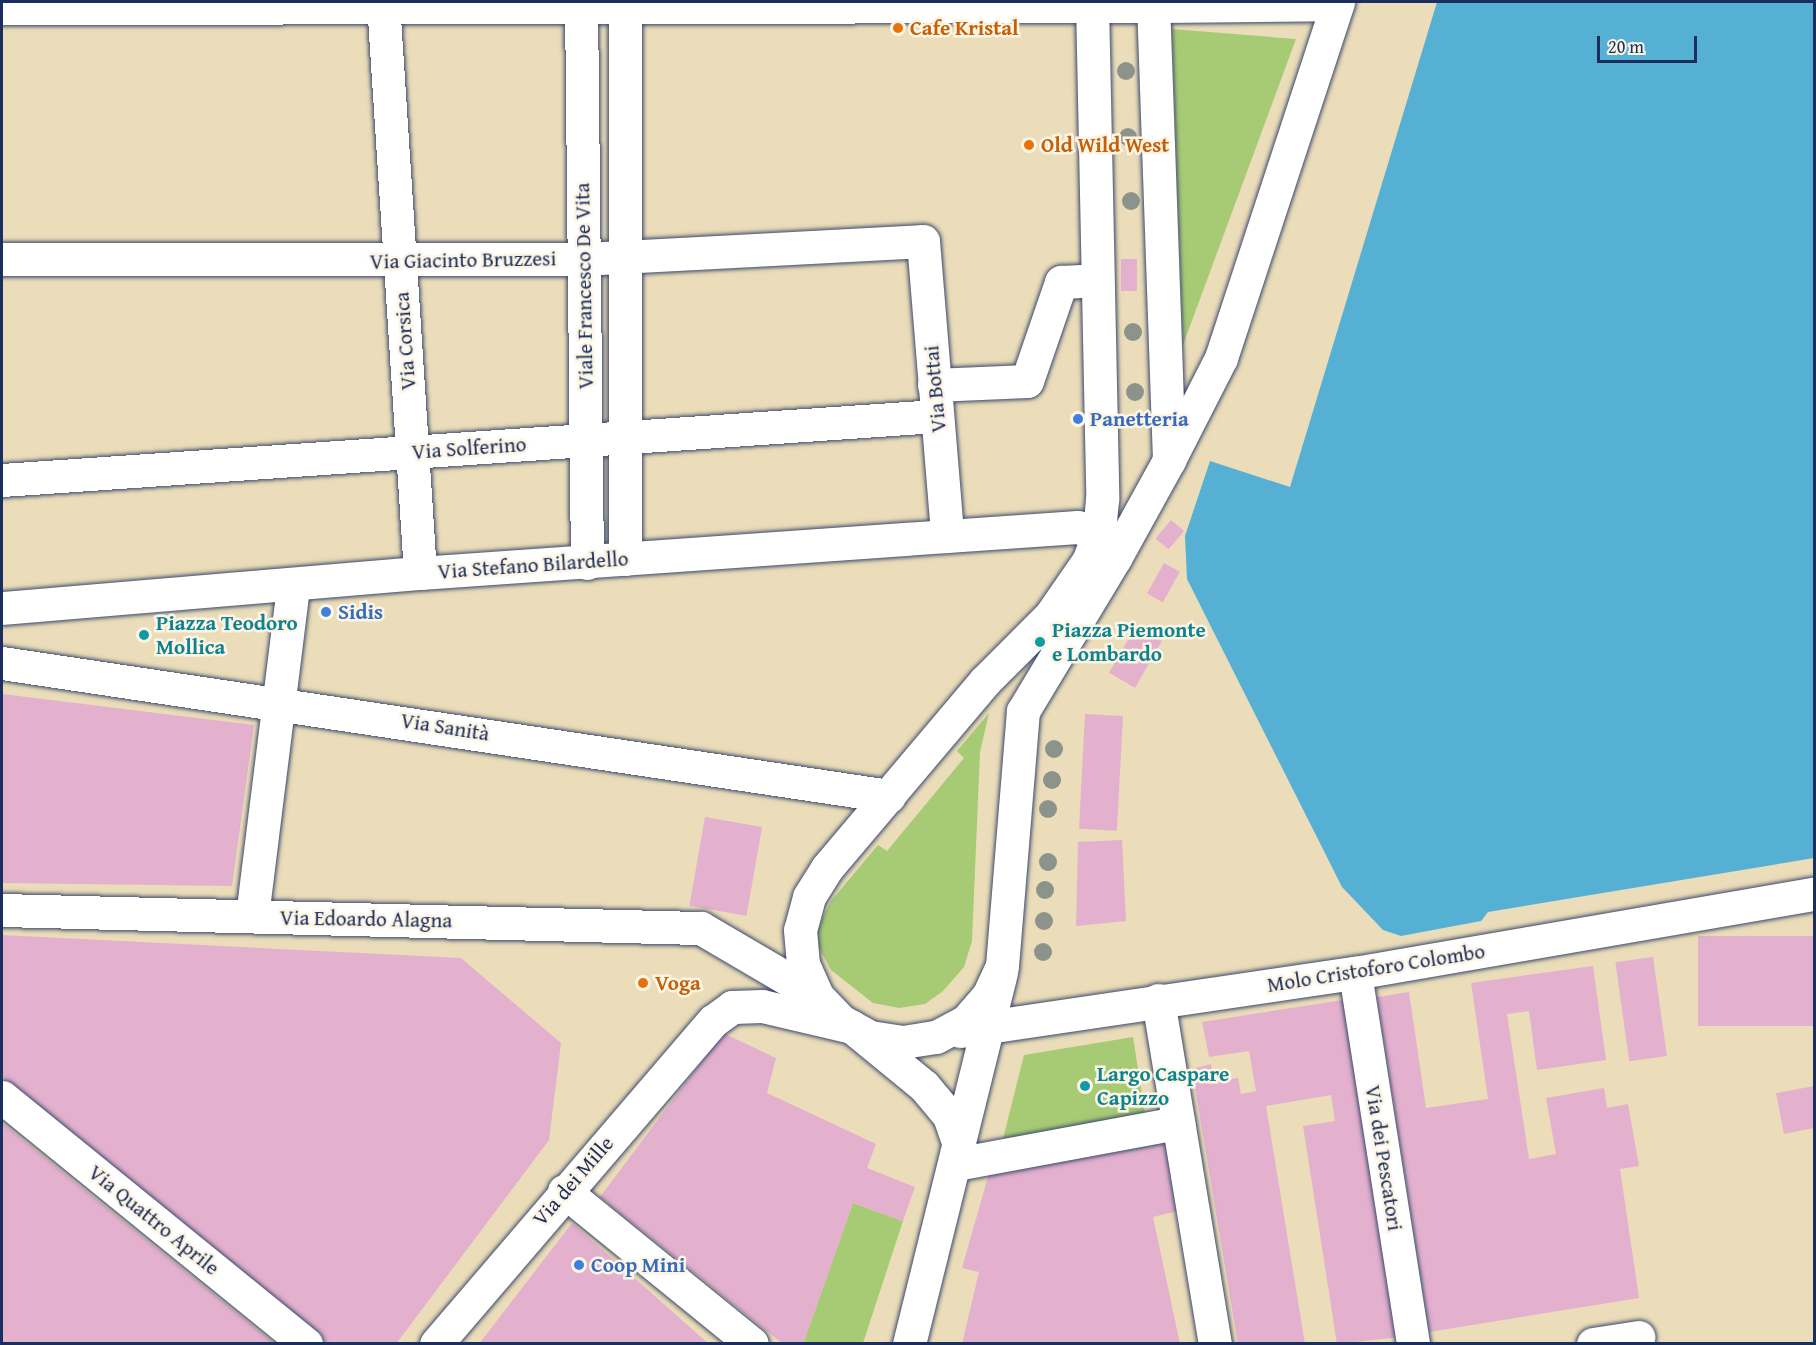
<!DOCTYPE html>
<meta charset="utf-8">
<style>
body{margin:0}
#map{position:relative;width:1816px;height:1345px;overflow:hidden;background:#ebddb9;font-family:"Gentium Book Plus",serif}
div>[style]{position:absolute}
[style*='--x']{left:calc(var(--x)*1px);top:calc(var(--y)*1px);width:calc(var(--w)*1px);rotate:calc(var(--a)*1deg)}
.green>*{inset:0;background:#a7cb74}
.water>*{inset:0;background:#56b0d3}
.building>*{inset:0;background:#e3b0ce;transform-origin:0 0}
.roads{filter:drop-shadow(0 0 2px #3a496c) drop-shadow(0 0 2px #3a496c)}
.minor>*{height:33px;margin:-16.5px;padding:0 16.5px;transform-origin:16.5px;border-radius:16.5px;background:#fff}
.tertiary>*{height:33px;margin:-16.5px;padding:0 16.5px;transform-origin:16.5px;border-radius:16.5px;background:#fff}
.secondary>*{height:33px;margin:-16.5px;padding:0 16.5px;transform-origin:16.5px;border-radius:16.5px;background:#fff}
.trees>*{width:18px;height:18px;margin:-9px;border-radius:50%;background:#8c938a}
.dots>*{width:16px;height:16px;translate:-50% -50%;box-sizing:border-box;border:3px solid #fcf5e5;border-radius:50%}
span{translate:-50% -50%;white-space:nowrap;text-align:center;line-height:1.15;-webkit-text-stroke:5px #fcf5e5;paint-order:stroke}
.food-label{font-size:21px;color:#c56008;font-weight:700}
.left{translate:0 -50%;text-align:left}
.street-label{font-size:21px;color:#1b2f5e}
.shop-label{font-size:21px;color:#366cbe;font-weight:700}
.culture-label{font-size:21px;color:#0d838f;font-weight:700}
.frame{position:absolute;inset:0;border:3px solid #1b2f5e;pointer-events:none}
.scale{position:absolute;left:1597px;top:36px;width:100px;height:27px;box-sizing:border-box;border:3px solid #1b2f5e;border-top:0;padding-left:8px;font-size:18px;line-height:21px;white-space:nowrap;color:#1b2f5e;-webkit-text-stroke:4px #fcf5e5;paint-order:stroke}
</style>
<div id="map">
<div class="green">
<i style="clip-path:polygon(1172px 29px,1296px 39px,1183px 345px)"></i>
<i style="clip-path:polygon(989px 713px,980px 752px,972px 941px,964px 967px,943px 991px,925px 1004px,899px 1008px,873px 1003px,831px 970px,819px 948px,818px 931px,823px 917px,831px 901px,878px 845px,887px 851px,964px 758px,957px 751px)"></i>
<i style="clip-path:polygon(1133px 1037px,1145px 1114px,1003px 1139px,1024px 1055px)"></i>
<i style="clip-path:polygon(853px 1203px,903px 1221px,863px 1343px,803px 1344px)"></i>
</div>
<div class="water">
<i style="clip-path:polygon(1437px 2px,1814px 2px,1814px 858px,1488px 912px,1481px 921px,1401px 936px,1383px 930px,1342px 887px,1187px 579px,1185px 536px,1210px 461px,1290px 487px)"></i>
</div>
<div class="building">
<i style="left:1121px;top:259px;width:16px;height:32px"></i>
<i style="left:1171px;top:520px;width:17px;height:24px;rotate:40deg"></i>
<i style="left:1164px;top:563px;width:18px;height:35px;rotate:29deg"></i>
<i style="left:1136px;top:626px;width:30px;height:54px;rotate:30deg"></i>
<i style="clip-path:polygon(2px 694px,254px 725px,232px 886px,2px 883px)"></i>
<i style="left:1085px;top:714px;width:38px;height:115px;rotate:3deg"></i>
<i style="left:705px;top:817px;width:58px;height:90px;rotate:10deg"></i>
<i style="clip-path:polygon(1122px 840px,1126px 921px,1076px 926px,1078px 842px)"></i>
<i style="clip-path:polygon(2px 935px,461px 958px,561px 1043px,549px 1140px,396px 1344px,328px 1344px,2px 1076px)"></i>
<i style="left:1814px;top:936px;width:90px;height:116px;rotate:90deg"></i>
<i style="left:1653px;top:957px;width:100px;height:38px;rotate:82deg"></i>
<i style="clip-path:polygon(1593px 966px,1606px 1060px,1537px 1070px,1529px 1011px,1507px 1014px,1529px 1159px,1556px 1154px,1546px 1098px,1604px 1088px,1607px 1108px,1628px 1104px,1639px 1166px,1620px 1169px,1639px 1298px,1429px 1332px,1377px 997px,1409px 992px,1426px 1108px,1488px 1099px,1471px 983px)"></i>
<i style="clip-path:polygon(1349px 999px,1400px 1337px,1337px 1344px,1303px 1126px,1335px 1121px,1331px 1095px,1266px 1106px,1305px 1344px,1238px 1344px,1192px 1069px,1211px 1064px,1213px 1081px,1238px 1078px,1241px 1094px,1256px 1091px,1249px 1051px,1209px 1057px,1202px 1022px)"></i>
<i style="clip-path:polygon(723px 1033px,776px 1058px,767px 1093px,876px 1144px,867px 1168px,915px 1187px,903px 1221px,853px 1203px,803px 1344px,783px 1344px,600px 1197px)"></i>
<i style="clip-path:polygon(1814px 1086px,1814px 1128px,1784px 1134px,1776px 1093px)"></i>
<i style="clip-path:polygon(2px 1123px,275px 1344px,2px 1344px)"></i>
<i style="clip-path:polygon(1168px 1135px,1181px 1210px,1153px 1217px,1180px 1344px,962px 1344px,979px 1272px,962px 1268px,990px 1170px)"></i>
<i style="clip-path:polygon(572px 1223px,709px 1344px,479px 1344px)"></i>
</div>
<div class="roads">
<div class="minor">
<i style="--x:383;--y:2;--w:572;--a:86.29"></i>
<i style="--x:581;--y:2;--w:561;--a:89.39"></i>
<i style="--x:1154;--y:6;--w:183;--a:-0.6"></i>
<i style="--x:2;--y:259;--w:581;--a:0"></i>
<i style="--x:583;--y:259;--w:340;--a:-3"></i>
<i style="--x:923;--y:241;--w:296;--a:85.3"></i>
<i style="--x:934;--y:385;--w:93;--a:-2.5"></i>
<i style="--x:1027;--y:381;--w:105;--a:-71"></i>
<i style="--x:1061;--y:282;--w:35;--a:-3"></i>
<i style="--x:1169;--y:460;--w:114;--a:-63"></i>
<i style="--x:1221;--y:358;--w:375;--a:-71.8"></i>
<i style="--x:2;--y:480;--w:937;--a:-3.92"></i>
<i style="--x:625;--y:559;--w:557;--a:-90"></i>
<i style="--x:2;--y:663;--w:897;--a:8.53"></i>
<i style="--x:252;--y:916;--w:333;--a:-82.9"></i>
<i style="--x:1355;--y:973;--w:376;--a:81.1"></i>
<i style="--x:1158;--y:1000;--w:349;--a:80.6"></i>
<i style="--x:960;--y:1031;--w:399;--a:-8.4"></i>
<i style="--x:1355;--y:973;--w:466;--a:-9.8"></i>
<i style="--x:2;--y:1097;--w:392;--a:39.1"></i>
<i style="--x:956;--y:1164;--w:226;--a:-10.5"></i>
<i style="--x:564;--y:1191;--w:242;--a:39.1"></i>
<i style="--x:1593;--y:1344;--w:46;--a:-8.8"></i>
</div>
<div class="tertiary">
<i style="--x:2;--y:8;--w:1152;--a:-0.1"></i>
<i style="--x:436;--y:1344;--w:426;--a:-49.4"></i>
<i style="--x:713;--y:1021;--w:24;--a:-36"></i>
<i style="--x:732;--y:1007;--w:30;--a:-2"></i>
<i style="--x:762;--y:1006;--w:92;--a:13.1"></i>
<i style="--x:852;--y:1027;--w:93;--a:39.3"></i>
<i style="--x:924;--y:1086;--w:39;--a:50"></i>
<i style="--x:949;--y:1116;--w:34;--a:71"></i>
<i style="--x:909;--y:1344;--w:383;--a:-76.1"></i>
</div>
<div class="secondary">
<i style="--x:1092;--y:2;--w:497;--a:88.8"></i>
<i style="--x:1102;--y:499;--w:34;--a:95"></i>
<i style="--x:1099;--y:533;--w:30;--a:111"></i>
<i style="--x:1088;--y:561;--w:67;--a:124.6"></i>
<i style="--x:1050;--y:616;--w:92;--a:135"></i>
<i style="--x:985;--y:681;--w:245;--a:130.2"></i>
<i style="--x:827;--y:868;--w:34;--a:122"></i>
<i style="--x:809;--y:897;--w:34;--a:105"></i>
<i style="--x:800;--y:930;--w:34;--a:85"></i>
<i style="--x:803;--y:964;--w:35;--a:66"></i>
<i style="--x:817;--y:996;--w:35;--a:46"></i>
<i style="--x:841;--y:1021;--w:33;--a:29"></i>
<i style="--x:870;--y:1037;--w:33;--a:9"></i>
<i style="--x:903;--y:1042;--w:33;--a:-9"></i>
<i style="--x:936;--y:1037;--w:34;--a:-28"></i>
<i style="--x:966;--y:1021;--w:33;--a:-49"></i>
<i style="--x:988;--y:996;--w:33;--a:-65"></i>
<i style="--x:1002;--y:966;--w:256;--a:-85.3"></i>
<i style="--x:1023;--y:711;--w:179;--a:-59"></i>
<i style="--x:1115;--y:558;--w:112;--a:-61.1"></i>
<i style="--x:1169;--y:460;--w:458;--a:-92"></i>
<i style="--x:2;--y:608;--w:419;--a:-4.8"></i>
<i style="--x:420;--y:573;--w:659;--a:-4.01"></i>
<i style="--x:1077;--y:527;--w:23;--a:15"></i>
<i style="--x:1099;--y:533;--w:22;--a:56"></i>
<i style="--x:2;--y:910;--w:699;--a:1.48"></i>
<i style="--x:701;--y:928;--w:134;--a:30.4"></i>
</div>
</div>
<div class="trees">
<i style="left:1126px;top:71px"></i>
<i style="left:1128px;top:137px"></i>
<i style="left:1131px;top:201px"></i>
<i style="left:1133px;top:332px"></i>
<i style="left:1135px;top:392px"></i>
<i style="left:1054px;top:749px"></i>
<i style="left:1052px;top:780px"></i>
<i style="left:1048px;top:809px"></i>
<i style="left:1048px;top:862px"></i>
<i style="left:1045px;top:890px"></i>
<i style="left:1044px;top:921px"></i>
<i style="left:1043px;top:952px"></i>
</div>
<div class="dots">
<i style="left:898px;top:28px;background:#e8710a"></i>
<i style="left:1029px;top:145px;background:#e8710a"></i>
<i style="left:1078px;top:419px;background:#3f7fe0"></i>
<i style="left:326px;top:612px;background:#3f7fe0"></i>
<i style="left:144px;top:635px;background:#0f9aa8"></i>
<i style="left:1040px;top:642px;background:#0f9aa8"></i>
<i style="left:643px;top:983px;background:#e8710a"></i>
<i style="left:1085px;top:1086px;background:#0f9aa8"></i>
<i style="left:579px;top:1265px;background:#3f7fe0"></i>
</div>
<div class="food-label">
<span class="left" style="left:910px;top:28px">Cafe Kristal</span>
<span class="left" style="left:1041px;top:145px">Old Wild West</span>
<span class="left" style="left:655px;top:983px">Voga</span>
</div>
<div class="street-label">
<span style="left:463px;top:260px;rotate:-1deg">Via Giacinto Bruzzesi</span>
<span style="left:584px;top:286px;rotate:-91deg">Viale Francesco De Vita</span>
<span style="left:405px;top:341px;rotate:-94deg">Via Corsica</span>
<span style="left:935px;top:389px;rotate:-95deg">Via Bottai</span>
<span style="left:469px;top:448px;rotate:-4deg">Via Solferino</span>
<span style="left:533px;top:565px;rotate:-4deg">Via Stefano Bilardello</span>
<span style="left:445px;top:727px;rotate:9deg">Via Sanità</span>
<span style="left:366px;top:919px;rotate:1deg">Via Edoardo Alagna</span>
<span style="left:1376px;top:968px;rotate:-9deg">Molo Cristoforo Colombo</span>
<span style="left:1384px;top:1158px;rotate:81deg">Via dei Pescatori</span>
<span style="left:573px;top:1181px;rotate:-49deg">Via dei Mille</span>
<span style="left:154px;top:1220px;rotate:39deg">Via Quattro Aprile</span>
</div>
<div class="shop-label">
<span class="left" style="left:1090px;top:419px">Panetteria</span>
<span class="left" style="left:338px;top:612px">Sidis</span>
<span class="left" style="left:591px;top:1265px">Coop Mini</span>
</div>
<div class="culture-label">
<span class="left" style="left:156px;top:635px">Piazza Teodoro<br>Mollica</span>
<span class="left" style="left:1052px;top:642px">Piazza Piemonte<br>e Lombardo</span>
<span class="left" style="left:1097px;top:1086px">Largo Caspare<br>Capizzo</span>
</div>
<div class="frame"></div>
<div class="scale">20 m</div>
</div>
